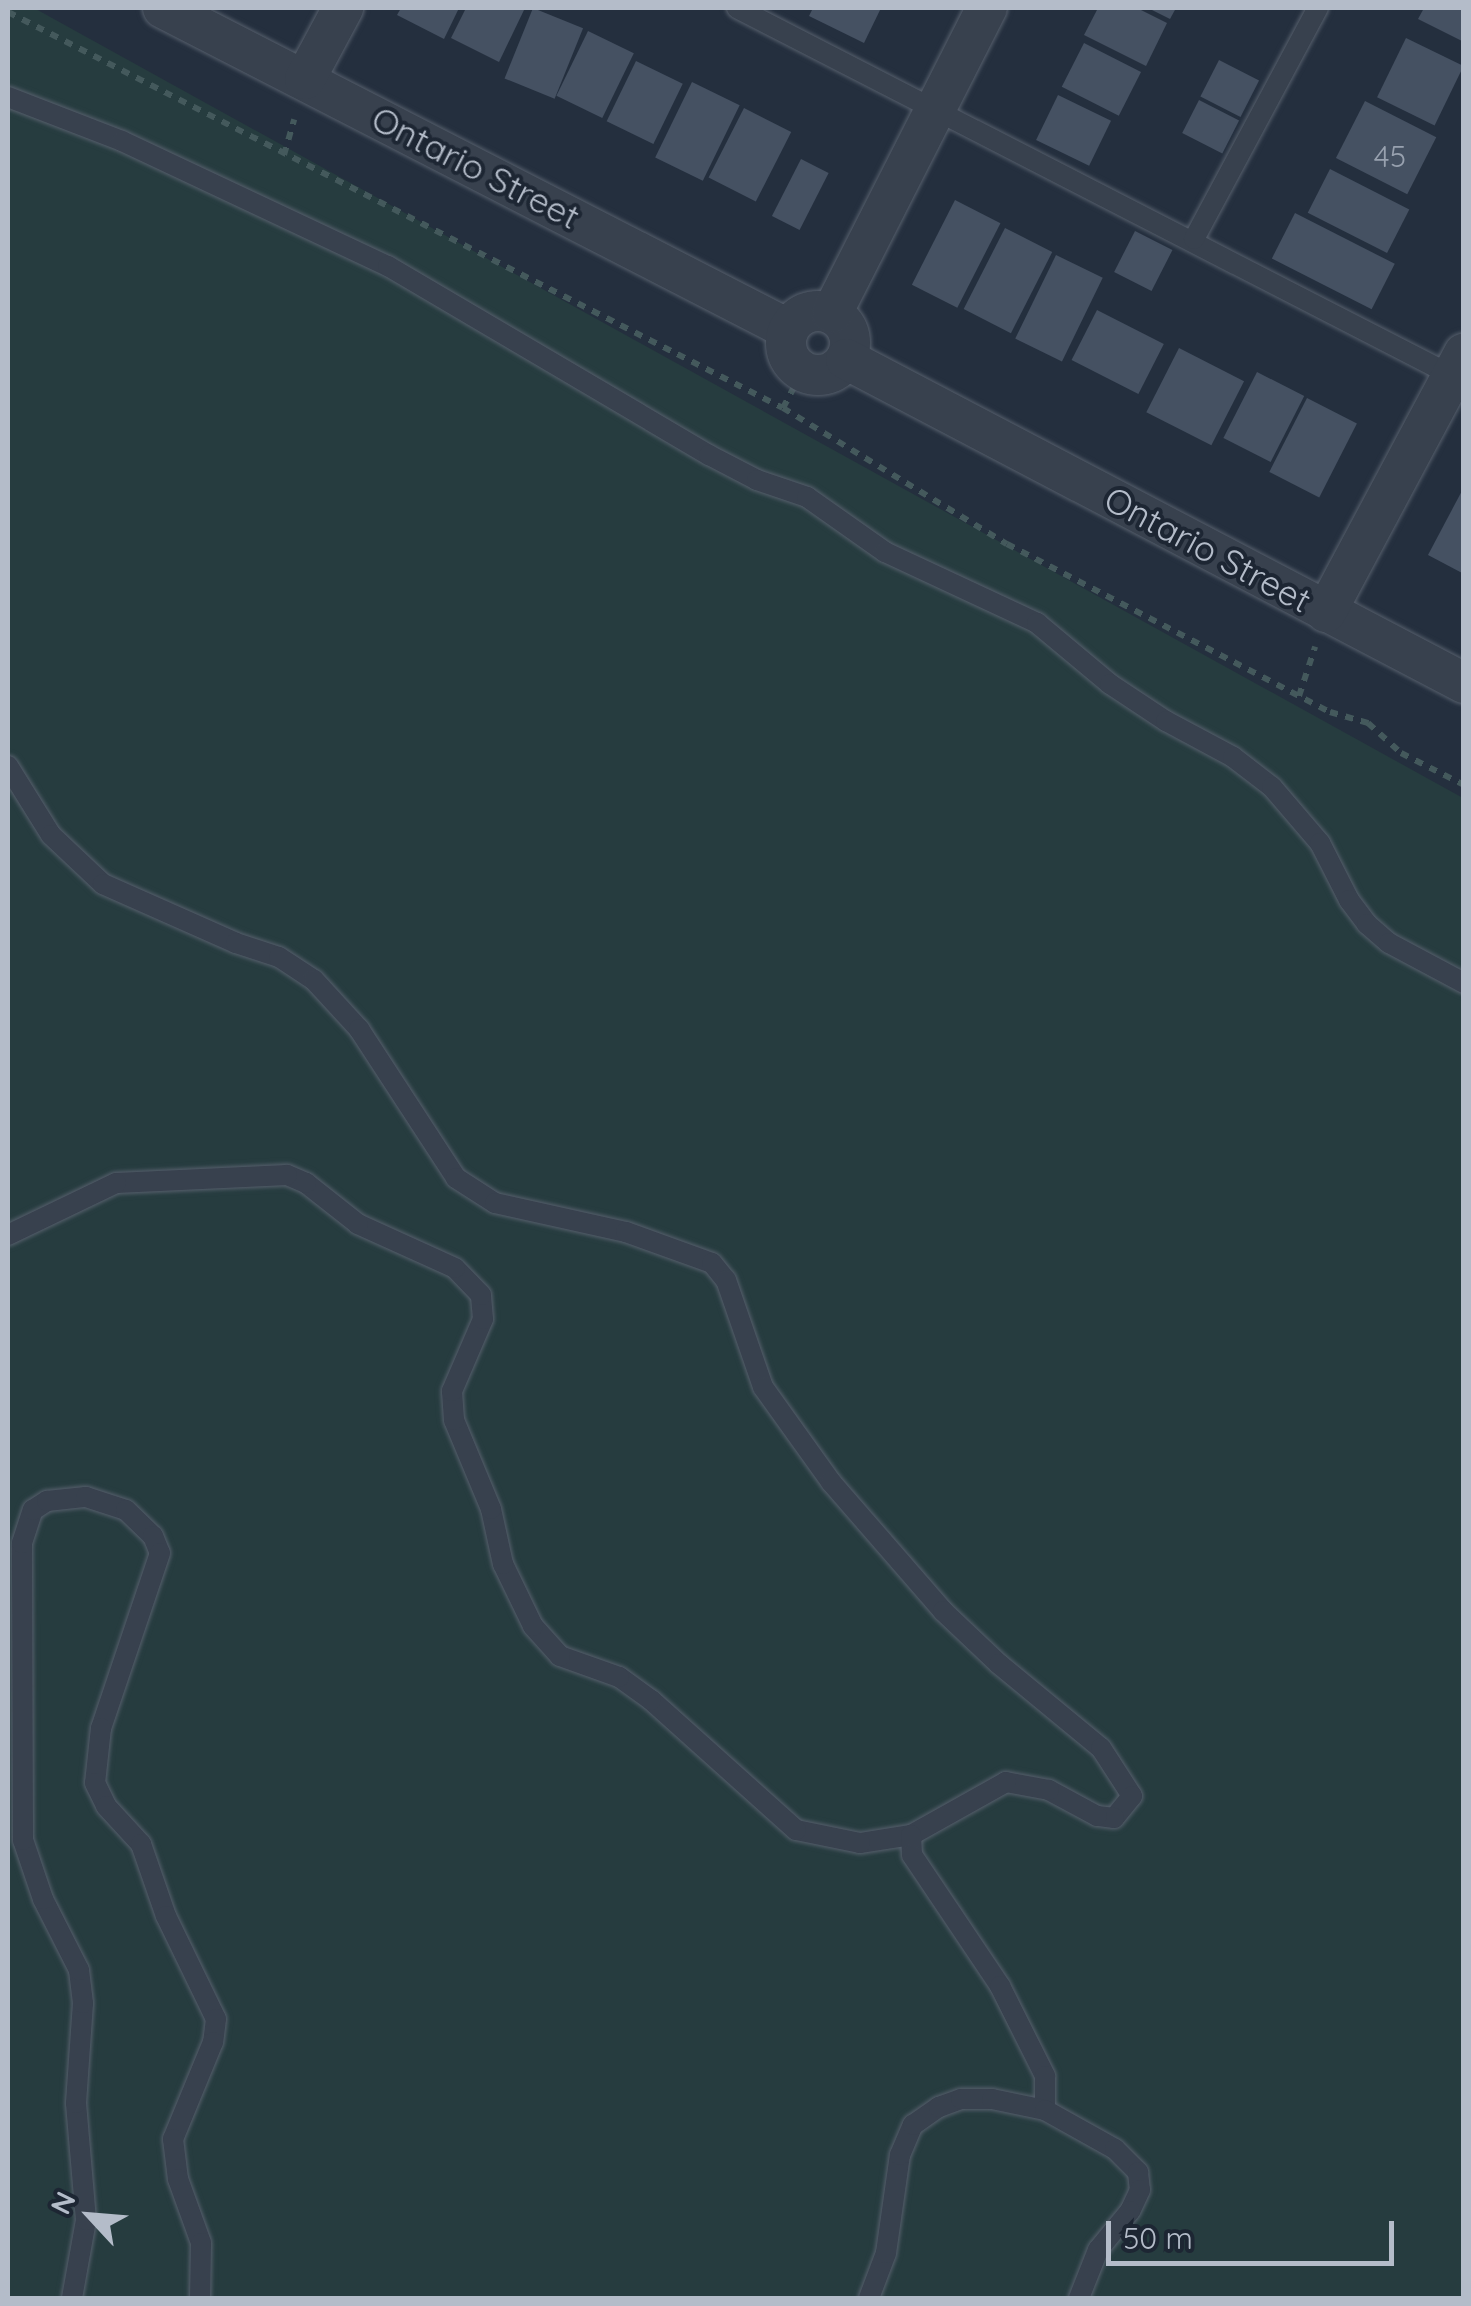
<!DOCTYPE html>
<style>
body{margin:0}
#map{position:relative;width:1471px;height:2306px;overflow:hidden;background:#242f3e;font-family:Quicksand,sans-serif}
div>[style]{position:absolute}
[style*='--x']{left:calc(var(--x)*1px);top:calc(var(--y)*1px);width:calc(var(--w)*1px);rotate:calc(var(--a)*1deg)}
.green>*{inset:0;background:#263c3f}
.building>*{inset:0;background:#455162;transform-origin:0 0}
.path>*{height:6px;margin-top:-3px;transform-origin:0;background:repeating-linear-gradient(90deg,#44595c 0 8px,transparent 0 16px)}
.roads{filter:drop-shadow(0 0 2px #565f6c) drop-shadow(0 0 2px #565f6c)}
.service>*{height:20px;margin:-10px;padding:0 10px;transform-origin:10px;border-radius:10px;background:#38414e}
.minor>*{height:40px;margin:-20px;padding:0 20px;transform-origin:20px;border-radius:20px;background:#38414e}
.minor>.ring{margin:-20px;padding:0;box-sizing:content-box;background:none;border:40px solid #38414e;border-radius:50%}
span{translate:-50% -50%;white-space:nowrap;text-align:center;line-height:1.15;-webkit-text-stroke:8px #1d2633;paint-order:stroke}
.number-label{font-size:30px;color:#98a1af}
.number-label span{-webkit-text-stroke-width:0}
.street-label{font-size:35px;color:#b4bcc9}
.frame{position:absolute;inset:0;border:10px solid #b4bcc9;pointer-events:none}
.north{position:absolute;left:40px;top:2166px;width:100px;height:100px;-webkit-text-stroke:8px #1d2633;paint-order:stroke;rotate:296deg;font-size:28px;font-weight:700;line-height:40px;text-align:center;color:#b4bcc9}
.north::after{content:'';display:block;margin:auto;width:35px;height:45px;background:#b4bcc9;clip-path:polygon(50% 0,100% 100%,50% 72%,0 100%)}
.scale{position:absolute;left:1106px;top:2221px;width:288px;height:45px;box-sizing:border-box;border:5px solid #b4bcc9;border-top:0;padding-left:12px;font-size:30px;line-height:35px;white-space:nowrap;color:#b4bcc9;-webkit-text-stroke:8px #1d2633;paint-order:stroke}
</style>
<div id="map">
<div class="green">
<i style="clip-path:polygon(8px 8px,34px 8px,1463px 798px,1464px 2298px,8px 2298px)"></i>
</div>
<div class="building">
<i style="clip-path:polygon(401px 8px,459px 8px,444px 39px,397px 15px)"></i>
<i style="clip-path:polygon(466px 8px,524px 10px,499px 62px,451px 38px)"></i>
<i style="left:533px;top:8px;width:54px;height:76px;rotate:22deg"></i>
<i style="clip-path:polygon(813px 8px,881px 8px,864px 43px,809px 16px)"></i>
<i style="clip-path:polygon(1098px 8px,1137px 8px,1167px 23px,1146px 66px,1084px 35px)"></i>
<i style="clip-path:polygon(1148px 8px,1176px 8px,1170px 19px)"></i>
<i style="clip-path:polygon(1424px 8px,1464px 8px,1464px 42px,1418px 19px)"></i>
<i style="left:588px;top:31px;width:51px;height:72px;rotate:26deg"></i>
<i style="left:1406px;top:38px;width:64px;height:66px;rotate:26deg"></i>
<i style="left:1084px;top:43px;width:64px;height:49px;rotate:27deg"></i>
<i style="left:1219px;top:60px;width:45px;height:41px;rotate:27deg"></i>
<i style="left:636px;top:61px;width:52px;height:67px;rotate:26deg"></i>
<i style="left:692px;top:82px;width:53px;height:84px;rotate:26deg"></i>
<i style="left:1058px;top:95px;width:59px;height:50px;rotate:26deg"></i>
<i style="left:1199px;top:100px;width:45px;height:37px;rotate:27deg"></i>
<i style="left:1365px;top:101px;width:80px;height:64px;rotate:27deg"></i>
<i style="left:744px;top:108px;width:53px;height:78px;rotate:27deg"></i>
<i style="left:801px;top:159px;width:31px;height:64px;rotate:27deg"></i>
<i style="left:1330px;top:169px;width:89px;height:49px;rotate:27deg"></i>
<i style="left:955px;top:200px;width:51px;height:95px;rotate:27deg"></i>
<i style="left:1295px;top:213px;width:112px;height:51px;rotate:27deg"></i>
<i style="left:1005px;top:228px;width:53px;height:91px;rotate:27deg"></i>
<i style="left:1135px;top:231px;width:42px;height:46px;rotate:27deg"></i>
<i style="left:1056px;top:255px;width:52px;height:93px;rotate:26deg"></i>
<i style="left:1097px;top:310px;width:75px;height:56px;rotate:27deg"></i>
<i style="left:1179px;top:348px;width:73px;height:72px;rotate:27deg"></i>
<i style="left:1257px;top:372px;width:53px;height:74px;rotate:27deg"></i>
<i style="left:1307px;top:398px;width:56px;height:83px;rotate:27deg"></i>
<i style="clip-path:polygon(1464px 487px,1464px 574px,1428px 555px)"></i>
</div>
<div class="path">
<i style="--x:8;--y:12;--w:870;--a:27.07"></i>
<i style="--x:783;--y:408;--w:262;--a:31.3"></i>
<i style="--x:1007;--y:544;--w:364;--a:27.5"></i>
<i style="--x:1330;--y:712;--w:40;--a:16"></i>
<i style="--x:1368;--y:723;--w:45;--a:42.3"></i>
<i style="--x:1401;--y:753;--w:71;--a:26.9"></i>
<i style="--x:284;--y:155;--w:37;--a:-74"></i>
<i style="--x:783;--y:408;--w:41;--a:-62.2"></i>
<i style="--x:1299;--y:696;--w:52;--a:-71.9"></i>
</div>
<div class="roads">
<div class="service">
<i style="--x:737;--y:8;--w:807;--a:27.2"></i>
<i style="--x:8;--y:97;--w:122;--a:21.1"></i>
<i style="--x:122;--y:141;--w:294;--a:25.2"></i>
<i style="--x:388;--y:266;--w:373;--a:30.5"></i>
<i style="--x:709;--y:455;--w:54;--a:27.5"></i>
<i style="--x:757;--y:480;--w:53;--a:18.8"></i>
<i style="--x:807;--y:497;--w:95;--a:35.2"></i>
<i style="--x:885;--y:552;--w:168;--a:25"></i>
<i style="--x:1037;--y:623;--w:95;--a:39.9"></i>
<i style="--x:1110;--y:684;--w:67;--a:33.5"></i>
<i style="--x:1166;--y:721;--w:76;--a:28.2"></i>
<i style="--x:1233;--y:757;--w:49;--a:37.6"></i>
<i style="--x:1272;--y:787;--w:74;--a:49.4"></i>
<i style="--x:1320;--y:843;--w:64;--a:63"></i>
<i style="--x:1349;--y:900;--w:30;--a:53"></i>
<i style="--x:1367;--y:924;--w:29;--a:41"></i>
<i style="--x:1389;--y:943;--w:85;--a:28.1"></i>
<i style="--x:1194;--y:239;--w:262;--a:-61.8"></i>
<i style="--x:8;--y:766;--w:81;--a:58.1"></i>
<i style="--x:51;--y:835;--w:71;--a:43.3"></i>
<i style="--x:103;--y:884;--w:145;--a:23.9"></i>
<i style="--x:236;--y:943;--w:45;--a:18"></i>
<i style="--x:279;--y:957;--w:42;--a:33.3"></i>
<i style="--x:314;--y:980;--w:67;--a:47.4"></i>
<i style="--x:359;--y:1029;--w:178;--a:56.9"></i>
<i style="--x:456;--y:1178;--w:46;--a:32.7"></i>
<i style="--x:495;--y:1203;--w:134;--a:12.5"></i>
<i style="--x:626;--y:1232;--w:91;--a:19.8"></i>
<i style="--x:712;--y:1263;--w:22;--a:51"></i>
<i style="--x:726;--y:1280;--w:113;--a:70.9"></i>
<i style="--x:763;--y:1387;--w:117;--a:54.4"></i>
<i style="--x:831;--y:1482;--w:171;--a:49"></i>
<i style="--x:943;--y:1611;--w:77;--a:43.4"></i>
<i style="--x:999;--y:1664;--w:132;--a:39.5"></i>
<i style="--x:1101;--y:1748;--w:57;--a:57.1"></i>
<i style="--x:1132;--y:1796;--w:28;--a:129"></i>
<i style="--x:1114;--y:1818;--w:17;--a:-173"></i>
<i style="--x:1097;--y:1816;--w:55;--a:-151.6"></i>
<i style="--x:1049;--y:1790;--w:44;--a:-169.5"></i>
<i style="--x:1006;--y:1782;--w:109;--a:150.8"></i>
<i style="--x:911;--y:1835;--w:52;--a:171.1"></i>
<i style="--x:860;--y:1843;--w:65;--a:-168.5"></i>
<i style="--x:796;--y:1830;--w:195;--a:-138.1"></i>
<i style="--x:651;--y:1700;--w:39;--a:-144"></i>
<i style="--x:619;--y:1677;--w:63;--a:-160.4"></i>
<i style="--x:560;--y:1656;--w:40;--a:-132"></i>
<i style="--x:533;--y:1626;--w:69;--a:-115.8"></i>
<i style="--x:503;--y:1564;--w:56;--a:-102.3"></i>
<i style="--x:491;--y:1509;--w:96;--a:-112.6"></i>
<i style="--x:454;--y:1420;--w:29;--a:-94"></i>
<i style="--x:452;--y:1391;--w:78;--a:-66.7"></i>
<i style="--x:483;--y:1319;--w:24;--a:-95"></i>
<i style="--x:481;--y:1295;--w:37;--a:-134"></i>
<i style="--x:455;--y:1268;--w:107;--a:-155.6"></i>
<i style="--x:358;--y:1224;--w:66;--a:-141.7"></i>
<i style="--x:306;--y:1183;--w:21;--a:-157"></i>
<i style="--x:287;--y:1175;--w:171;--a:177.3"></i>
<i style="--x:116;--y:1183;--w:120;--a:154.3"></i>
<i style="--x:911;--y:1835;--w:20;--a:87"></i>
<i style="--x:912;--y:1855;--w:158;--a:56.1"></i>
<i style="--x:1000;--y:1986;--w:101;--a:63.4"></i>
<i style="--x:1045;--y:2076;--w:34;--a:90"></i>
<i style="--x:72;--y:2298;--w:79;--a:-79.8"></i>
<i style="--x:86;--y:2220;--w:117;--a:-94.9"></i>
<i style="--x:76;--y:2103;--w:100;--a:-86"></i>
<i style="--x:83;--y:2003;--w:33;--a:-97"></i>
<i style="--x:79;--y:1970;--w:80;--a:-116.9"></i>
<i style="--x:43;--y:1899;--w:62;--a:-108.7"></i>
<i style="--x:23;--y:1840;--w:297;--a:-90.2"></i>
<i style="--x:22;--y:1543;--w:35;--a:-72"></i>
<i style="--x:33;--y:1510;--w:17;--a:-33"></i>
<i style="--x:47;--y:1501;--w:39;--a:-6"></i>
<i style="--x:86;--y:1497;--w:42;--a:18"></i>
<i style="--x:126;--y:1510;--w:37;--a:44"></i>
<i style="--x:153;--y:1536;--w:18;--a:68"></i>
<i style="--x:160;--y:1553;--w:185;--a:108.6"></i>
<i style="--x:101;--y:1728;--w:55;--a:96.2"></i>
<i style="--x:95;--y:1783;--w:25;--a:64"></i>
<i style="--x:106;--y:1806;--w:52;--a:47.4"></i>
<i style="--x:141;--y:1844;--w:76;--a:70.9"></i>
<i style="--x:166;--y:1916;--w:114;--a:64.1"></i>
<i style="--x:216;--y:2019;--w:23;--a:97"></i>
<i style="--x:213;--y:2042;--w:105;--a:112.4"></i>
<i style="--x:173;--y:2139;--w:40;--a:82.9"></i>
<i style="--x:178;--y:2179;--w:68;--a:70.2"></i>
<i style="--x:201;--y:2243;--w:55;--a:91"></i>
<i style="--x:869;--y:2298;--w:48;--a:-69.3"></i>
<i style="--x:886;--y:2253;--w:99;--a:-81.9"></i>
<i style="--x:900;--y:2155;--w:33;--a:-67"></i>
<i style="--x:913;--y:2125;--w:32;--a:-35"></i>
<i style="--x:939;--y:2107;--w:23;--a:-20"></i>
<i style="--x:961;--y:2099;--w:31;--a:0"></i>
<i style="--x:992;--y:2099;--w:54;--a:11.7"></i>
<i style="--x:1045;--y:2110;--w:80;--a:29.1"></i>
<i style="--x:1115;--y:2149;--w:33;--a:45"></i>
<i style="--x:1138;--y:2172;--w:18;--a:84"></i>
<i style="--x:1140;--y:2190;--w:23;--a:115"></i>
<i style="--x:1130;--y:2211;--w:50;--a:129.4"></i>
<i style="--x:1098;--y:2250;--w:52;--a:111.6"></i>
</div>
<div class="minor">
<i style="--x:163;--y:8;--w:703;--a:27.19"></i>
<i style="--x:305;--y:79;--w:81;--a:-61.8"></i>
<i class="ring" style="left:786px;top:311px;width:24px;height:24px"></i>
<i style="--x:832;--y:313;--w:342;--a:-63.1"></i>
<i style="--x:846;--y:359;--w:698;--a:27.67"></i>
<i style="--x:1326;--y:612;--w:293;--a:-61.9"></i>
</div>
</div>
<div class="number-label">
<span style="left:1390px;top:156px">45</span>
</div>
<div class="street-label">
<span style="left:476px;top:167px;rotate:27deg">Ontario Street</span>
<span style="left:1208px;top:549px;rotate:28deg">Ontario Street</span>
</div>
<div class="frame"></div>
<div class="north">N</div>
<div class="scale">50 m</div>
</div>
